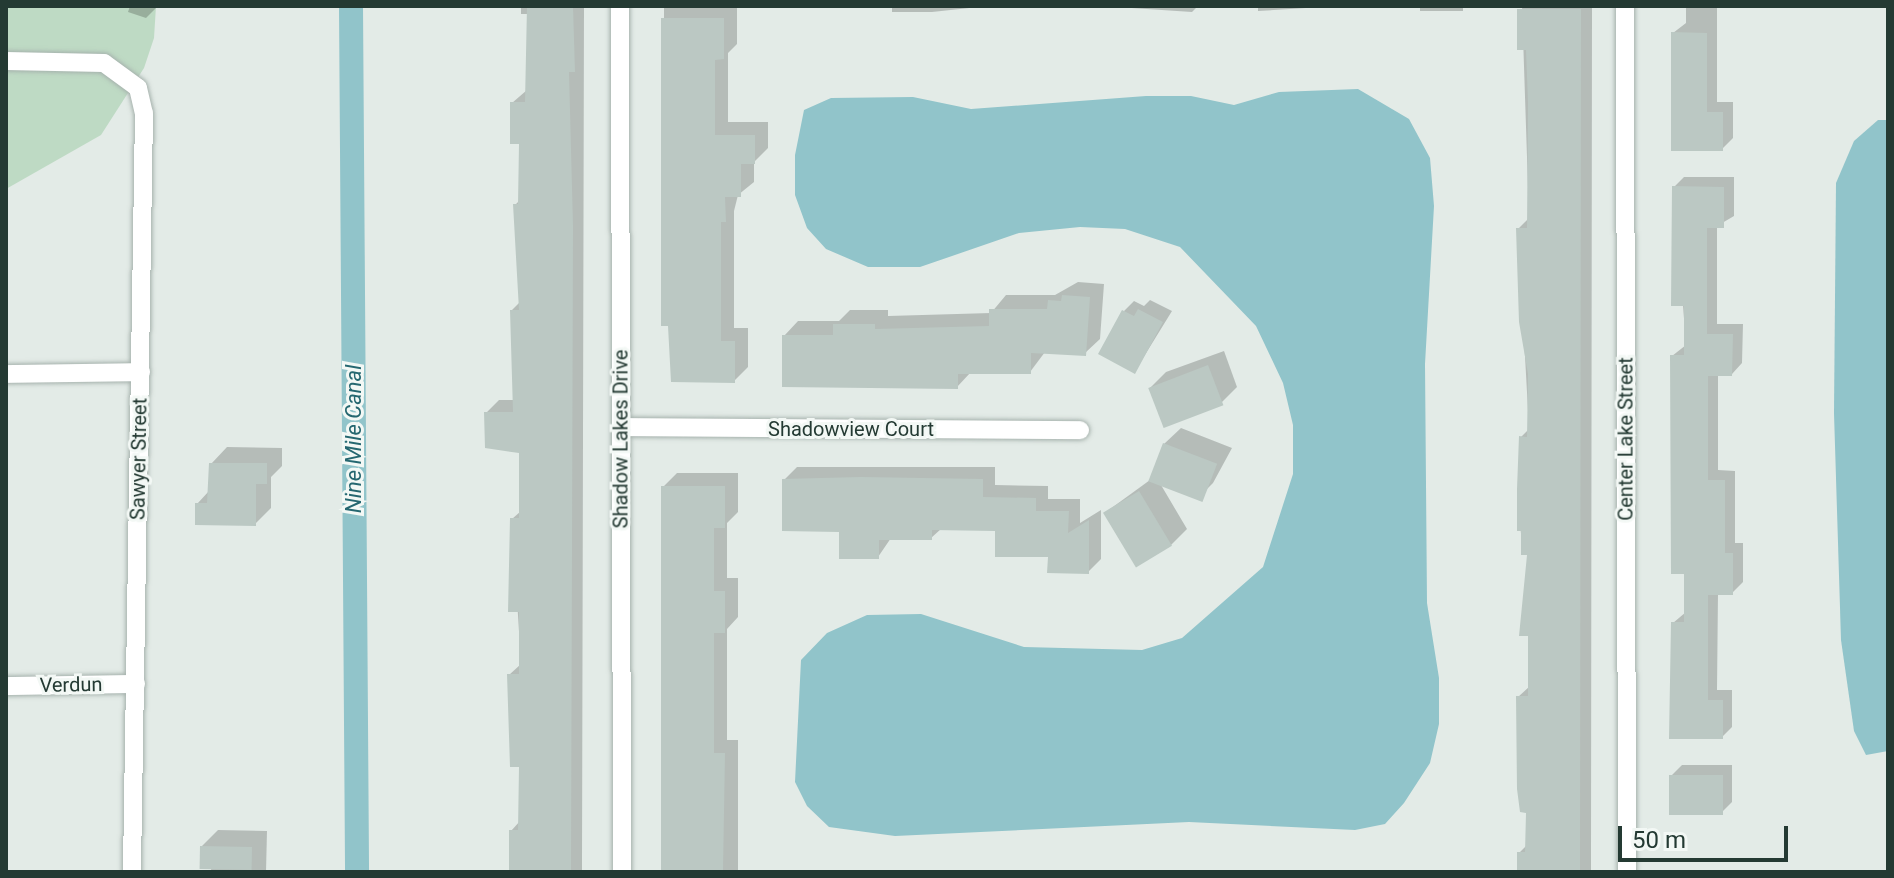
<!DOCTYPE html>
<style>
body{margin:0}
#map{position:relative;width:1894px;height:878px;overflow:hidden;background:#e3ebe7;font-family:Roboto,sans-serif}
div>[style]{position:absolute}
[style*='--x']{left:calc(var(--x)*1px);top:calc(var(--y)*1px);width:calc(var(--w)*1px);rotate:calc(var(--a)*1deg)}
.green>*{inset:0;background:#bedac4}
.water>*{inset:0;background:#91c4ca}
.shadow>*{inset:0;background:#0003;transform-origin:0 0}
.canal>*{height:24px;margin:-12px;padding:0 12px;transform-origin:12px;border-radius:12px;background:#91c4ca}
.building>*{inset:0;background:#bbc8c3;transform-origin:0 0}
.roads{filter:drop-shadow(0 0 2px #a6b2ad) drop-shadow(0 0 2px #a6b2ad)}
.minor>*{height:18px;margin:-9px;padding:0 9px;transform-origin:9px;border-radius:9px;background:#fff}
span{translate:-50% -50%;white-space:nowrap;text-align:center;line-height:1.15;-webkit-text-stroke:6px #f3f8f5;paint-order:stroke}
.street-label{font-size:20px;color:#243a33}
.water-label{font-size:22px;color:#256770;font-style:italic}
.frame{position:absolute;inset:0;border:8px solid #243a33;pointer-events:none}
.scale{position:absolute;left:1618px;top:826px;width:170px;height:36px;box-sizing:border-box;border:4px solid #243a33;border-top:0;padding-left:10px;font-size:24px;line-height:28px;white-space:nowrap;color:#243a33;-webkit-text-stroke:6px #f3f8f5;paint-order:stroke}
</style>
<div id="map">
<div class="green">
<i style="clip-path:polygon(6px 6px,156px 6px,154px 38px,144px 68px,101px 135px,6px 189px)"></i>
</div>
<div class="water">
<i style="clip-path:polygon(1358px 89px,1409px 119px,1430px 158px,1434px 206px,1425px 364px,1427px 603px,1439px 678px,1439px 724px,1430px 763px,1404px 803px,1385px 824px,1355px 830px,1189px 822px,895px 836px,829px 827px,807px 806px,795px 782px,801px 660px,827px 633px,867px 615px,921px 614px,1024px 647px,1142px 650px,1182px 638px,1263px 567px,1293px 474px,1293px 425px,1283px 383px,1256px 326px,1180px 247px,1125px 229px,1080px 227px,1019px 233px,920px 267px,868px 267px,826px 249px,807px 228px,795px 195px,795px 155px,804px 110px,831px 98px,913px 97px,971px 109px,1146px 96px,1191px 96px,1234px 105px,1279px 92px)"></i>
<i style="clip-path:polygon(1878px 120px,1888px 120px,1888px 751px,1866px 755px,1854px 731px,1841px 640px,1834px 413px,1836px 183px,1854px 141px)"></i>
</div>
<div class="shadow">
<i style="clip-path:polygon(130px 6px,158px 6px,146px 18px,128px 12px)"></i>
<i style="clip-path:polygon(521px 6px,584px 6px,582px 872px,520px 872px,511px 831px,520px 821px,521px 765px,509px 675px,521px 664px,512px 519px,521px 511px,521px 452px,486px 413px,499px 400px,514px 400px,512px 310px,520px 302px,515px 205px,520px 200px,521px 142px,512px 103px,527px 90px,529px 14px,521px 14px)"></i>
<i style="clip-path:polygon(664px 6px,737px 6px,737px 44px,728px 53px,728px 122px,768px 122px,768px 148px,754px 162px,754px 182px,738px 195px,734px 211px,734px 328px,748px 328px,748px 367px,734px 381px,670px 324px,663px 324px)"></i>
<i style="clip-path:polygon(892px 6px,988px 6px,932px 12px,892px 12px)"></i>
<i style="clip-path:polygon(1101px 6px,1198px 6px,1192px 12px)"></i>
<i style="clip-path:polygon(1258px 6px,1338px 6px,1258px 11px)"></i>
<i style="left:1420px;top:6px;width:43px;height:5px"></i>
<i style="clip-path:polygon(1522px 6px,1592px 6px,1591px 872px,1519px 872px,1519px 853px,1527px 845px,1528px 811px,1518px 697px,1530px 686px,1529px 553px,1523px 553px,1519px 514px,1521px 437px,1529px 429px,1518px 229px,1529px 218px)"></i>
<i style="clip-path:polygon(1686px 6px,1717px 6px,1717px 102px,1733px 102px,1733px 138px,1722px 149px,1673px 33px,1686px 23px)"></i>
<i style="clip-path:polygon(1684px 177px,1734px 177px,1734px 216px,1717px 226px,1717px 324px,1743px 324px,1742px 363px,1732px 374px,1718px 374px,1718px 470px,1735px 471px,1735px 543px,1743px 543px,1743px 582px,1732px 593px,1718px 593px,1717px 690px,1732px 690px,1732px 727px,1722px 737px,1673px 623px,1686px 612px,1672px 356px,1686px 345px,1674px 187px)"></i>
<i style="clip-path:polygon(1078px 282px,1104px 284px,1100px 339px,1085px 353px,1045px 352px,1030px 372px,971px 372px,957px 387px,784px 336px,798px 321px,839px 321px,850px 310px,888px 310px,888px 316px,991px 313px,1006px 295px,1055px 295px)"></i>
<i style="clip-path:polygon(1150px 300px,1172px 311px,1135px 371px,1124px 311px,1134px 301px,1144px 306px)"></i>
<i style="clip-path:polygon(1224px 351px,1237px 387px,1221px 403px,1150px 388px,1166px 372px)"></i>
<i style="clip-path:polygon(1181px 428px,1232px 448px,1213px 483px,1197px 499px,1161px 485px,1187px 529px,1171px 545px,1106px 512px,1150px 480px,1164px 444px)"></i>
<i style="clip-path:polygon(227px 447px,282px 448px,282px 466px,271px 477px,271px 508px,255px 524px,197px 504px,209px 491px,211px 464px)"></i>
<i style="clip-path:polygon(797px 467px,995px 467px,995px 485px,1048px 486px,1048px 499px,1080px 499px,1080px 523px,1101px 510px,1101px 559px,1088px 572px,997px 529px,941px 529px,931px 538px,891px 538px,878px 557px,784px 480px)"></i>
<i style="clip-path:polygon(677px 473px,738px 473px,738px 512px,727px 523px,727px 578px,738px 578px,738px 617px,727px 629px,727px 740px,738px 740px,738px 872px,662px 872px,663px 487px)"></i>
<i style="clip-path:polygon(1682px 765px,1732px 765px,1732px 802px,1721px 813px,1671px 776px)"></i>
<i style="clip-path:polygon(218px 830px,267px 831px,266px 872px,212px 872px,202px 846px)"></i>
</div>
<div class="canal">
<i style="--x:351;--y:6;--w:866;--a:89.6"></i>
</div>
<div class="building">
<i style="clip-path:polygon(527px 6px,573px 6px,575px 72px,569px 72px,573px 226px,571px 872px,509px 872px,509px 830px,518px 830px,519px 767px,510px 767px,507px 674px,519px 674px,519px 612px,508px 612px,510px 518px,519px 518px,519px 453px,485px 448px,484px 412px,513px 412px,510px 310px,519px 310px,513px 204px,518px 204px,519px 144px,510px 144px,510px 102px,525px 102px)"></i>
<i style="clip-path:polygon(1517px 9px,1581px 9px,1580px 872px,1517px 872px,1517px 852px,1525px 852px,1526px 813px,1520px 812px,1517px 789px,1516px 696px,1528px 696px,1528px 636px,1519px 636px,1527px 555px,1521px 555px,1521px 531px,1517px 531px,1517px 489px,1519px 436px,1527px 437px,1528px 374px,1519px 322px,1516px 228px,1527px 228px,1528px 103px,1526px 50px,1517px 50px)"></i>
<i style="clip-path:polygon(661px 18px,724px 18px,724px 59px,715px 60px,715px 135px,755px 135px,755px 164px,741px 164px,741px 197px,725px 197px,726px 222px,721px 222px,721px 341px,735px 341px,735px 383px,671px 382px,668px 326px,661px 326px)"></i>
<i style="clip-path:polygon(1671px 32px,1707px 33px,1707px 112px,1723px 112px,1723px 151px,1671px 151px)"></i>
<i style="clip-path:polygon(1672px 186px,1724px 187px,1724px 228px,1707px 228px,1707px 334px,1733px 334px,1732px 376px,1708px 376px,1708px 480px,1725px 480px,1725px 553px,1733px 553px,1733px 595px,1708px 595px,1708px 700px,1723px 700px,1723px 739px,1669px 739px,1671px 622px,1684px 622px,1684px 574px,1671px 574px,1670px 355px,1684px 355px,1684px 306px,1671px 306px)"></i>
<i style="clip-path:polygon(1062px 295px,1090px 297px,1086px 356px,1031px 353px,1031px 374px,958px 374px,958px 389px,782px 387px,782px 335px,833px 335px,833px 324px,875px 324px,875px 329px,989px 326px,989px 309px,1047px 309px,1048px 300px,1061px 301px)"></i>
<i style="clip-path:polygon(1138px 309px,1163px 322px,1135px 374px,1098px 354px,1122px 310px,1134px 316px)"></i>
<i style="left:1208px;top:365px;width:43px;height:64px;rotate:69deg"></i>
<i style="left:1163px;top:443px;width:58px;height:41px;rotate:21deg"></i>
<i style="clip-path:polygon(209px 463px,267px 463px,267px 484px,256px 484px,256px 526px,195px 525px,195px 503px,207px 503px)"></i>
<i style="clip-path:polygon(861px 477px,983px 479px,983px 497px,1036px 498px,1036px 511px,1069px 511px,1068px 533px,1089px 520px,1089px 574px,1047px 573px,1048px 557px,995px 557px,995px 531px,932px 530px,932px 540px,879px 540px,879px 559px,839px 559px,839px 532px,782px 531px,782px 479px)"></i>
<i style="clip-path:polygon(661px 486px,725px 486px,725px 528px,714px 528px,714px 591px,725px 591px,725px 633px,714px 633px,714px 753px,725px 753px,723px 872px,661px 872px)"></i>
<i style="left:1139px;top:491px;width:64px;height:42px;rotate:59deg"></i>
<i style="left:1669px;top:775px;width:54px;height:40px"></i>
<i style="left:200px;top:846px;width:52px;height:23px;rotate:1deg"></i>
</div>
<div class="roads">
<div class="minor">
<i style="--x:620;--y:6;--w:866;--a:89.87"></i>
<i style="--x:1625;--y:6;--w:866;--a:89.87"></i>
<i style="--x:6;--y:61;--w:98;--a:1.2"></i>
<i style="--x:104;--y:63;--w:42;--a:36.3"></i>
<i style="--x:138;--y:88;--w:26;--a:77"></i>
<i style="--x:144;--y:113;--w:759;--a:90.91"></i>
<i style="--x:6;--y:374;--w:135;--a:-0.8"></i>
<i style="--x:621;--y:427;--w:459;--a:0.4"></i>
<i style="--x:6;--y:686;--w:130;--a:-0.9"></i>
</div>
</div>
<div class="street-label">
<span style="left:851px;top:429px">Shadowview Court</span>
<span style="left:621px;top:439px;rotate:-90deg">Shadow Lakes Drive</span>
<span style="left:1626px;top:439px;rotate:-90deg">Center Lake Street</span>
<span style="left:139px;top:459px;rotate:-89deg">Sawyer Street</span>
<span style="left:71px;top:685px;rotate:-1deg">Verdun</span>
</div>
<div class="water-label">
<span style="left:354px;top:439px;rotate:-90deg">Nine Mile Canal</span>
</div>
<div class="frame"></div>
<div class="scale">50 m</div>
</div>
